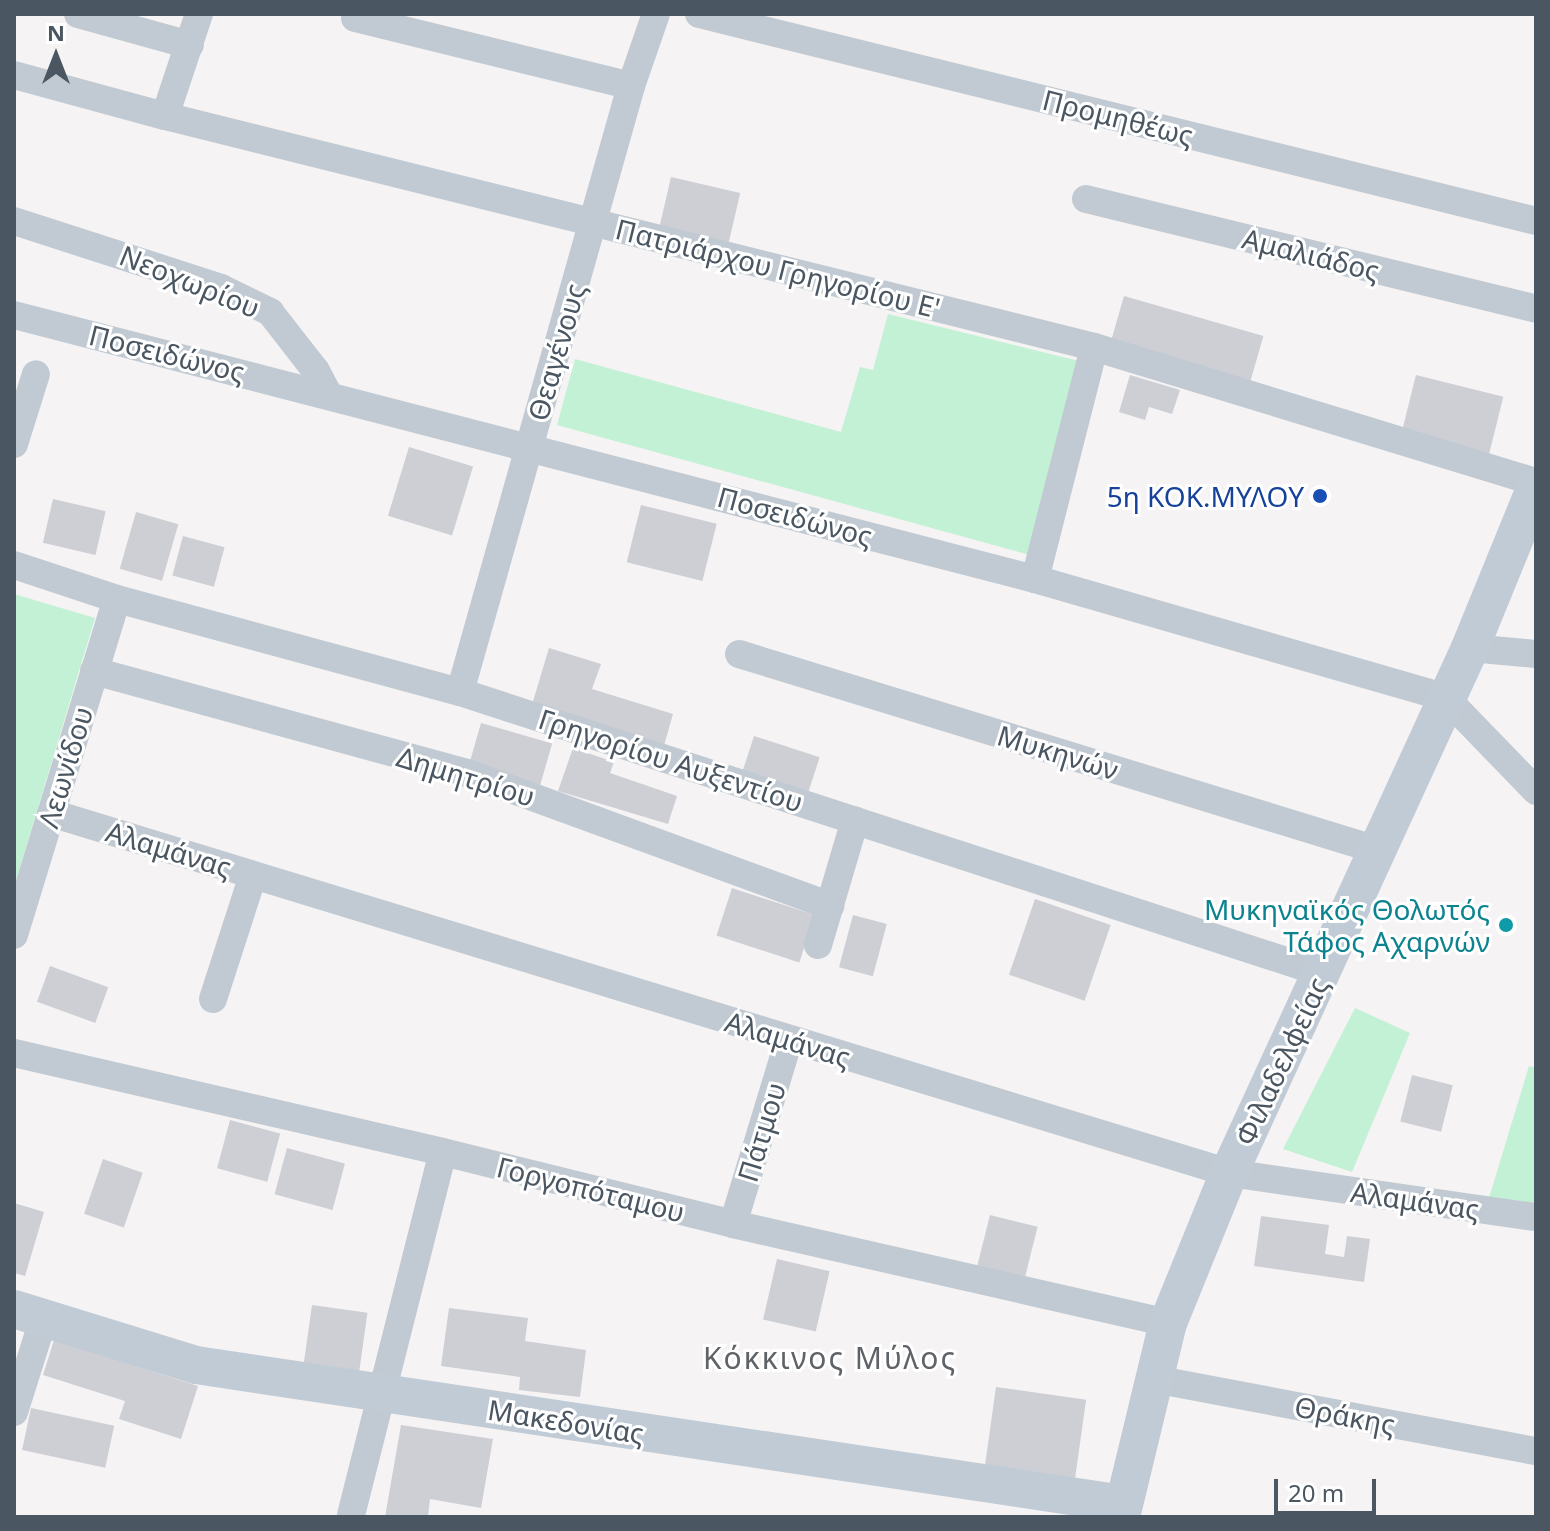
<!DOCTYPE html>
<meta charset="utf-8">
<style>
body{margin:0}
#map{position:relative;width:1550px;height:1531px;overflow:hidden;background:#f5f3f3;font-family:"Noto Sans",sans-serif}
div>[style]{position:absolute}
[style*='--x']{left:calc(var(--x)*1px);top:calc(var(--y)*1px);width:calc(var(--w)*1px);rotate:calc(var(--a)*1deg)}
.green>*{inset:0;background:#c3f1d5}
.building>*{inset:0;background:#cdcfd5;transform-origin:0 0}
.street>*{height:28px;margin:-14px;padding:0 14px;transform-origin:14px;border-radius:14px;background:#c1cad2}
.secondary>*{height:38px;margin:-19px;padding:0 19px;transform-origin:19px;border-radius:19px;background:#c1cbd6}
.dots>*{width:22px;height:22px;translate:-50% -50%;box-sizing:border-box;border:4px solid #fff;border-radius:50%}
span{translate:-50% -50%;white-space:nowrap;text-align:center;line-height:1.15;-webkit-text-stroke:6px #fff;paint-order:stroke}
.street-label{font-size:28px;color:#4a5661}
.transit-label{font-size:28px;color:#164399}
.right{translate:-100% -50%;text-align:right}
.culture-label{font-size:28px;color:#0d838f}
.neighbourhood-label{font-size:30px;color:#5f6368;letter-spacing:2px}
.frame{position:absolute;inset:0;border:16px solid #4a5661;pointer-events:none}
.north{position:absolute;left:16px;top:16px;width:80px;height:80px;-webkit-text-stroke:6px #fff;paint-order:stroke;rotate:0deg;font-size:22px;font-weight:700;line-height:32px;text-align:center;color:#4a5661}
.north::after{content:'';display:block;margin:auto;width:28px;height:36px;background:#4a5661;clip-path:polygon(50% 0,100% 100%,50% 72%,0 100%)}
.scale{position:absolute;left:1274px;top:1479px;width:102px;height:36px;box-sizing:border-box;border:4px solid #4a5661;border-top:0;padding-left:10px;font-size:24px;line-height:28px;white-space:nowrap;color:#4a5661;-webkit-text-stroke:6px #fff;paint-order:stroke}
</style>
<div id="map">
<div class="green">
<i style="clip-path:polygon(888px 314px,1083px 362px,1030px 555px,557px 425px,575px 359px,841px 432px,860px 367px,873px 370px)"></i>
<i style="clip-path:polygon(14px 594px,95px 618px,14px 887px)"></i>
<i style="clip-path:polygon(1355px 1008px,1410px 1033px,1352px 1172px,1283px 1149px)"></i>
<i style="clip-path:polygon(1529px 1066px,1536px 1068px,1536px 1206px,1489px 1198px)"></i>
</div>
<div class="building">
<i style="left:671px;top:177px;width:71px;height:59px;rotate:13deg"></i>
<i style="left:1124px;top:296px;width:145px;height:55px;rotate:16deg"></i>
<i style="clip-path:polygon(1130px 375px,1180px 390px,1172px 414px,1149px 407px,1145px 420px,1119px 412px)"></i>
<i style="left:1416px;top:375px;width:90px;height:60px;rotate:14deg"></i>
<i style="left:409px;top:447px;width:67px;height:72px;rotate:17deg"></i>
<i style="left:53px;top:499px;width:54px;height:45px;rotate:13deg"></i>
<i style="left:641px;top:505px;width:78px;height:59px;rotate:14deg"></i>
<i style="left:136px;top:512px;width:44px;height:59px;rotate:16deg"></i>
<i style="left:183px;top:536px;width:43px;height:41px;rotate:15deg"></i>
<i style="clip-path:polygon(549px 648px,601px 664px,592px 689px,673px 714px,663px 749px,531px 708px)"></i>
<i style="left:481px;top:723px;width:74px;height:48px;rotate:16deg"></i>
<i style="left:754px;top:736px;width:69px;height:36px;rotate:18deg"></i>
<i style="clip-path:polygon(573px 748px,614px 762px,610px 773px,677px 796px,668px 824px,558px 791px)"></i>
<i style="left:732px;top:888px;width:87px;height:50px;rotate:18deg"></i>
<i style="left:1035px;top:899px;width:80px;height:80px;rotate:19deg"></i>
<i style="left:853px;top:915px;width:35px;height:54px;rotate:15deg"></i>
<i style="left:50px;top:966px;width:62px;height:38px;rotate:20deg"></i>
<i style="left:1412px;top:1075px;width:42px;height:48px;rotate:14deg"></i>
<i style="left:230px;top:1120px;width:52px;height:50px;rotate:15deg"></i>
<i style="left:287px;top:1148px;width:60px;height:48px;rotate:15deg"></i>
<i style="left:103px;top:1159px;width:42px;height:58px;rotate:19deg"></i>
<i style="clip-path:polygon(14px 1203px,44px 1212px,25px 1276px,14px 1273px)"></i>
<i style="left:990px;top:1215px;width:49px;height:58px;rotate:14deg"></i>
<i style="clip-path:polygon(1261px 1216px,1329px 1225px,1325px 1254px,1344px 1257px,1347px 1236px,1370px 1239px,1364px 1282px,1254px 1266px)"></i>
<i style="left:777px;top:1259px;width:54px;height:62px;rotate:13deg"></i>
<i style="left:312px;top:1305px;width:56px;height:75px;rotate:8deg"></i>
<i style="clip-path:polygon(449px 1308px,528px 1318px,525px 1341px,586px 1350px,580px 1397px,519px 1390px,520px 1377px,441px 1366px)"></i>
<i style="clip-path:polygon(54px 1340px,198px 1386px,181px 1439px,119px 1419px,125px 1401px,43px 1375px)"></i>
<i style="left:996px;top:1387px;width:91px;height:82px;rotate:8deg"></i>
<i style="left:31px;top:1408px;width:85px;height:43px;rotate:12deg"></i>
<i style="clip-path:polygon(401px 1425px,493px 1439px,481px 1508px,430px 1499px,428px 1517px,385px 1517px)"></i>
</div>
<div class="street">
<i style="--x:78;--y:14;--w:116;--a:15.5"></i>
<i style="--x:699;--y:14;--w:862;--a:13.89"></i>
<i style="--x:355;--y:18;--w:284;--a:13.8"></i>
<i style="--x:14;--y:75;--w:156;--a:15.2"></i>
<i style="--x:165;--y:116;--w:957;--a:13.96"></i>
<i style="--x:1094;--y:347;--w:462;--a:17"></i>
<i style="--x:165;--y:116;--w:108;--a:-71.6"></i>
<i style="--x:1086;--y:199;--w:463;--a:13.7"></i>
<i style="--x:14;--y:221;--w:218;--a:17.9"></i>
<i style="--x:221;--y:288;--w:55;--a:26.1"></i>
<i style="--x:270;--y:312;--w:75;--a:52.1"></i>
<i style="--x:316;--y:371;--w:26;--a:62"></i>
<i style="--x:14;--y:315;--w:1055;--a:14.5"></i>
<i style="--x:1035;--y:579;--w:427;--a:16.1"></i>
<i style="--x:1445;--y:697;--w:131;--a:45.9"></i>
<i style="--x:14;--y:444;--w:73;--a:-72.6"></i>
<i style="--x:14;--y:565;--w:108;--a:18.3"></i>
<i style="--x:117;--y:599;--w:355;--a:15.2"></i>
<i style="--x:460;--y:692;--w:908;--a:18.04"></i>
<i style="--x:1035;--y:579;--w:239;--a:-75.7"></i>
<i style="--x:1470;--y:648;--w:66;--a:5.2"></i>
<i style="--x:739;--y:654;--w:667;--a:17.08"></i>
<i style="--x:94;--y:671;--w:387;--a:15.3"></i>
<i style="--x:467;--y:773;--w:387;--a:20.1"></i>
<i style="--x:460;--y:692;--w:630;--a:-74.24"></i>
<i style="--x:631;--y:86;--w:76;--a:-70.9"></i>
<i style="--x:51;--y:813;--w:1232;--a:16.99"></i>
<i style="--x:1229;--y:1173;--w:310;--a:8.2"></i>
<i style="--x:14;--y:935;--w:351;--a:-73"></i>
<i style="--x:818;--y:945;--w:130;--a:-73.5"></i>
<i style="--x:213;--y:999;--w:130;--a:-72.1"></i>
<i style="--x:14;--y:1053;--w:440;--a:13"></i>
<i style="--x:443;--y:1152;--w:299;--a:13.9"></i>
<i style="--x:733;--y:1224;--w:446;--a:12.8"></i>
<i style="--x:733;--y:1224;--w:192;--a:-73.1"></i>
<i style="--x:1154;--y:1379;--w:389;--a:10.7"></i>
<i style="--x:14;--y:1412;--w:96;--a:-72.5"></i>
<i style="--x:351;--y:1515;--w:374;--a:-75.8"></i>
</div>
<div class="secondary">
<i style="--x:14;--y:1309;--w:190;--a:17.1"></i>
<i style="--x:196;--y:1365;--w:938;--a:8.52"></i>
<i style="--x:1121;--y:1517;--w:200;--a:-76.4"></i>
<i style="--x:1168;--y:1323;--w:162;--a:-67.9"></i>
<i style="--x:1229;--y:1173;--w:578;--a:-65.34"></i>
<i style="--x:1470;--y:648;--w:175;--a:-67.8"></i>
</div>
<div class="dots">
<i style="left:1320px;top:496px;background:#1a4fb4"></i>
<i style="left:1506px;top:925px;background:#0f9aa8"></i>
</div>
<div class="street-label">
<span style="left:1118px;top:117px;rotate:14deg">Προμηθέως</span>
<span style="left:1311px;top:254px;rotate:14deg">Αμαλιάδος</span>
<span style="left:778px;top:268px;rotate:14deg">Πατριάρχου Γρηγορίου E'</span>
<span style="left:190px;top:281px;rotate:22deg">Νεοχωρίου</span>
<span style="left:556px;top:352px;rotate:-74deg">Θεαγένους</span>
<span style="left:167px;top:353px;rotate:14deg">Ποσειδώνος</span>
<span style="left:795px;top:516px;rotate:15deg">Ποσειδώνος</span>
<span style="left:1058px;top:752px;rotate:17deg">Μυκηνών</span>
<span style="left:671px;top:760px;rotate:18deg">Γρηγορίου Αυξεντίου</span>
<span style="left:65px;top:767px;rotate:-73deg">Λεωνίδου</span>
<span style="left:466px;top:776px;rotate:17deg">Δημητρίου</span>
<span style="left:169px;top:849px;rotate:17deg">Αλαμάνας</span>
<span style="left:788px;top:1039px;rotate:17deg">Αλαμάνας</span>
<span style="left:1281px;top:1061px;rotate:-65deg">Φιλαδελφείας</span>
<span style="left:761px;top:1132px;rotate:-73deg">Πάτμου</span>
<span style="left:591px;top:1189px;rotate:14deg">Γοργοπόταμου</span>
<span style="left:1415px;top:1200px;rotate:8deg">Αλαμάνας</span>
<span style="left:1345px;top:1415px;rotate:11deg">Θράκης</span>
<span style="left:566px;top:1421px;rotate:9deg">Μακεδονίας</span>
</div>
<div class="transit-label">
<span class="right" style="left:1304px;top:496px">5η ΚΟΚ.ΜΥΛΟΥ</span>
</div>
<div class="culture-label">
<span class="right" style="left:1490px;top:925px">Μυκηναϊκός Θολωτός<br>Τάφος Αχαρνών</span>
</div>
<div class="neighbourhood-label">
<span style="left:830px;top:1358px">Κόκκινος Μύλος</span>
</div>
<div class="frame"></div>
<div class="north">N</div>
<div class="scale">20 m</div>
</div>
